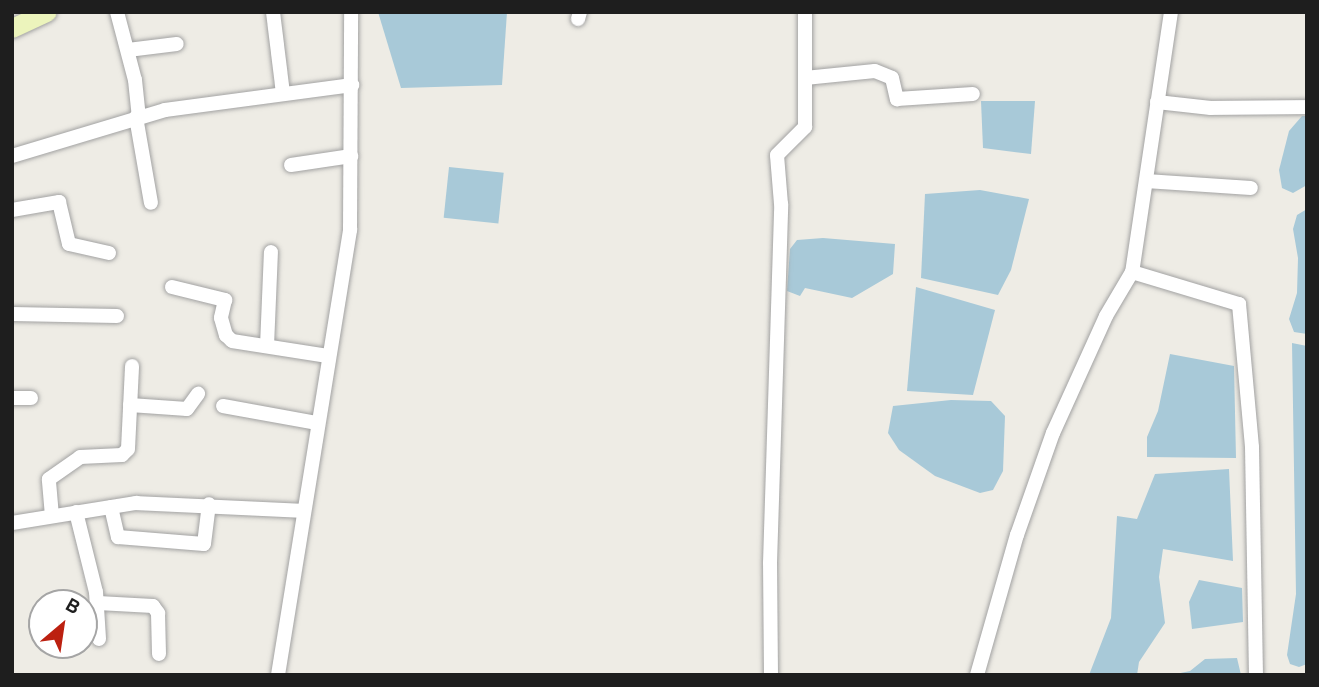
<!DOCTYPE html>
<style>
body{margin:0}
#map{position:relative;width:1319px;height:687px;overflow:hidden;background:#eeece5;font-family:Overpass,sans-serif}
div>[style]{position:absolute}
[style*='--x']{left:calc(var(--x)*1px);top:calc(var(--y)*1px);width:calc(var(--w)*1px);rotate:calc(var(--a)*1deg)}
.water>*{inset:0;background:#a8c9d8;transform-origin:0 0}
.roads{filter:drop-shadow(0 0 2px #a2a2a2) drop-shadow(0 0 2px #a2a2a2)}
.street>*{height:14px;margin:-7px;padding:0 7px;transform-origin:7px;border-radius:7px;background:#fff}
.secondary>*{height:19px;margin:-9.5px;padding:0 9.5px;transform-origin:9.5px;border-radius:9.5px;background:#ecf4bc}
span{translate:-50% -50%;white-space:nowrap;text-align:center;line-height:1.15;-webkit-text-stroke:7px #fff;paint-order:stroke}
.frame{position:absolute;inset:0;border:14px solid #1e1e1e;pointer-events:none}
.north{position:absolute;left:28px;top:589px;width:70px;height:70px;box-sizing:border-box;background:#fff;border:2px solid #a5a5a5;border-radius:50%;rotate:29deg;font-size:19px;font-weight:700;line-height:28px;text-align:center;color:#1e1e1e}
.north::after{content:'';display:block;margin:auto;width:24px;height:32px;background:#bc2010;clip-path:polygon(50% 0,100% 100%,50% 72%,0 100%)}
</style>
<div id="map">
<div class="water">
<i style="clip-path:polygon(378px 12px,507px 12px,502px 85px,401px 88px)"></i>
<i style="clip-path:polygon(981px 101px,1035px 101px,1031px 154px,983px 148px)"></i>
<i style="clip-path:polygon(1302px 116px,1307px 116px,1307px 185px,1293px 193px,1282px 188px,1279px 170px,1289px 131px)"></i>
<i style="left:449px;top:167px;width:55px;height:51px;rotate:6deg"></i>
<i style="clip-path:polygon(980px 190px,1029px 199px,1011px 270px,998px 295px,921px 278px,925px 194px)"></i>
<i style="clip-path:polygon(1307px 209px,1307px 334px,1294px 332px,1289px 319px,1297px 293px,1298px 258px,1293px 229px,1297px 215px)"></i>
<i style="clip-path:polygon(823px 238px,895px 244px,893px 274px,852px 298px,805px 288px,800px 296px,787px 291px,790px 249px,797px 240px)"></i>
<i style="clip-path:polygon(916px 287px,995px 310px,973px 395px,907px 391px)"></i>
<i style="clip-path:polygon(1292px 343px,1307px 346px,1307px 664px,1299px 667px,1290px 664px,1287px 655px,1296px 594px)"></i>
<i style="clip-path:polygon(1170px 354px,1234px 366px,1236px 458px,1147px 457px,1147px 437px,1158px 411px)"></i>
<i style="clip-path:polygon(951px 400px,991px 401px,1005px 416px,1003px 471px,993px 490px,980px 493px,935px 476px,899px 450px,888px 433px,893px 406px)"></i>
<i style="clip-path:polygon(1229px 469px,1233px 561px,1163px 549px,1159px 577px,1165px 623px,1139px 662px,1137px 675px,1089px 675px,1111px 618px,1117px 516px,1137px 519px,1155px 474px)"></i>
<i style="clip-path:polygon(1199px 580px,1242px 588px,1243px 622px,1192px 629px,1189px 602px)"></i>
<i style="clip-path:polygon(1237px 658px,1241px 675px,1171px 675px,1190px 671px,1205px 659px)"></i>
</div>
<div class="roads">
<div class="street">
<i style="--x:117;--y:12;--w:70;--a:75.2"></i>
<i style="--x:135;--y:80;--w:36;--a:84"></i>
<i style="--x:273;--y:12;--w:82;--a:83"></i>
<i style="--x:1171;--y:12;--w:263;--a:98.5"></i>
<i style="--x:1132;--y:272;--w:112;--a:16.7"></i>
<i style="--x:1239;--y:304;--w:144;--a:84.8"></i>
<i style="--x:1252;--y:447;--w:228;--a:89"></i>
<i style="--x:578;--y:19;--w:7;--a:-74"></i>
<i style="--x:128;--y:50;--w:49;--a:-7"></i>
<i style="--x:805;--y:78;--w:70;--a:-5.7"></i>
<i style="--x:875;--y:71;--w:18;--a:22"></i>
<i style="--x:892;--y:78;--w:22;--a:77"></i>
<i style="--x:897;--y:99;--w:76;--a:-3.8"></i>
<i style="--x:1157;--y:102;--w:54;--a:6.3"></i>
<i style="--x:1211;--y:108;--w:96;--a:-0.6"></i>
<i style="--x:136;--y:117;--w:87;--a:80.1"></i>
<i style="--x:12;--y:156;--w:160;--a:-16.7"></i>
<i style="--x:165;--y:110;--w:189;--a:-7.6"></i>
<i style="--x:291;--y:165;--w:61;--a:-8.5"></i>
<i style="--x:1146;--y:181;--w:105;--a:3.8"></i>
<i style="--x:12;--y:210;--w:48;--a:-9.7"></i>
<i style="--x:59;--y:202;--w:43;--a:76.6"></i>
<i style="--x:69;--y:244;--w:41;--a:12.7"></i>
<i style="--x:172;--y:287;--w:55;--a:13.8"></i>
<i style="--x:225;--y:300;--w:18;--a:103"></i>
<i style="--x:221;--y:318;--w:18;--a:74"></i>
<i style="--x:226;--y:335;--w:8;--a:45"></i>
<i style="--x:232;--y:341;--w:97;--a:8.9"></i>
<i style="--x:12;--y:314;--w:105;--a:1.1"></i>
<i style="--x:267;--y:346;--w:94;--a:-87.6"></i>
<i style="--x:12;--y:398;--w:19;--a:0"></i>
<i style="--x:130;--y:405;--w:57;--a:4"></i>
<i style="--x:187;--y:409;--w:19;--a:-54"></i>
<i style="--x:223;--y:406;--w:96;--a:10.3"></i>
<i style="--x:111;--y:507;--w:31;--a:77"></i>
<i style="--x:118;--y:537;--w:86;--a:4.7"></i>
<i style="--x:204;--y:544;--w:40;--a:-82.9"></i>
<i style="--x:76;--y:512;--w:82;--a:76"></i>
<i style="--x:96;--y:592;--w:47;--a:86.3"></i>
<i style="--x:52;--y:516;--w:37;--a:-95"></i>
<i style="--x:49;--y:479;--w:38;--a:-35"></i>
<i style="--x:80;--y:457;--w:42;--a:-2.7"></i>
<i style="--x:122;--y:455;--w:8;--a:-45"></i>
<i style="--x:128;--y:449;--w:83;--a:-87.2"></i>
<i style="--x:12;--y:523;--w:126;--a:-9.2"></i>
<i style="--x:136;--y:503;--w:168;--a:2.7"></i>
<i style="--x:98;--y:603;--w:55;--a:3.1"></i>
<i style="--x:153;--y:606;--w:9;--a:54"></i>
<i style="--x:158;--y:613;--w:41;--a:88.6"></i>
<i style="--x:278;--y:675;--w:451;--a:-80.8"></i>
<i style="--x:350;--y:230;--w:218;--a:-89.7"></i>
<i style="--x:771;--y:675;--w:112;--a:-90.5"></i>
<i style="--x:770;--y:563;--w:359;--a:-88.2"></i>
<i style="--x:781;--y:204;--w:49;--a:-94.7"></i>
<i style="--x:777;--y:155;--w:40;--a:-45"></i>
<i style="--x:805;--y:127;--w:115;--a:-90"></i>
<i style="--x:977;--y:675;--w:146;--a:-74.1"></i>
<i style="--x:1017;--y:535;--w:108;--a:-70.6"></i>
<i style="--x:1053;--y:433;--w:128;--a:-65.6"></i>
<i style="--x:1106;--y:316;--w:51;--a:-59.4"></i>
</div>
<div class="secondary">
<i style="--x:12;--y:28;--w:38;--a:-25"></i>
</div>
</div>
<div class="frame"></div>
<div class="north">B</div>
</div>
